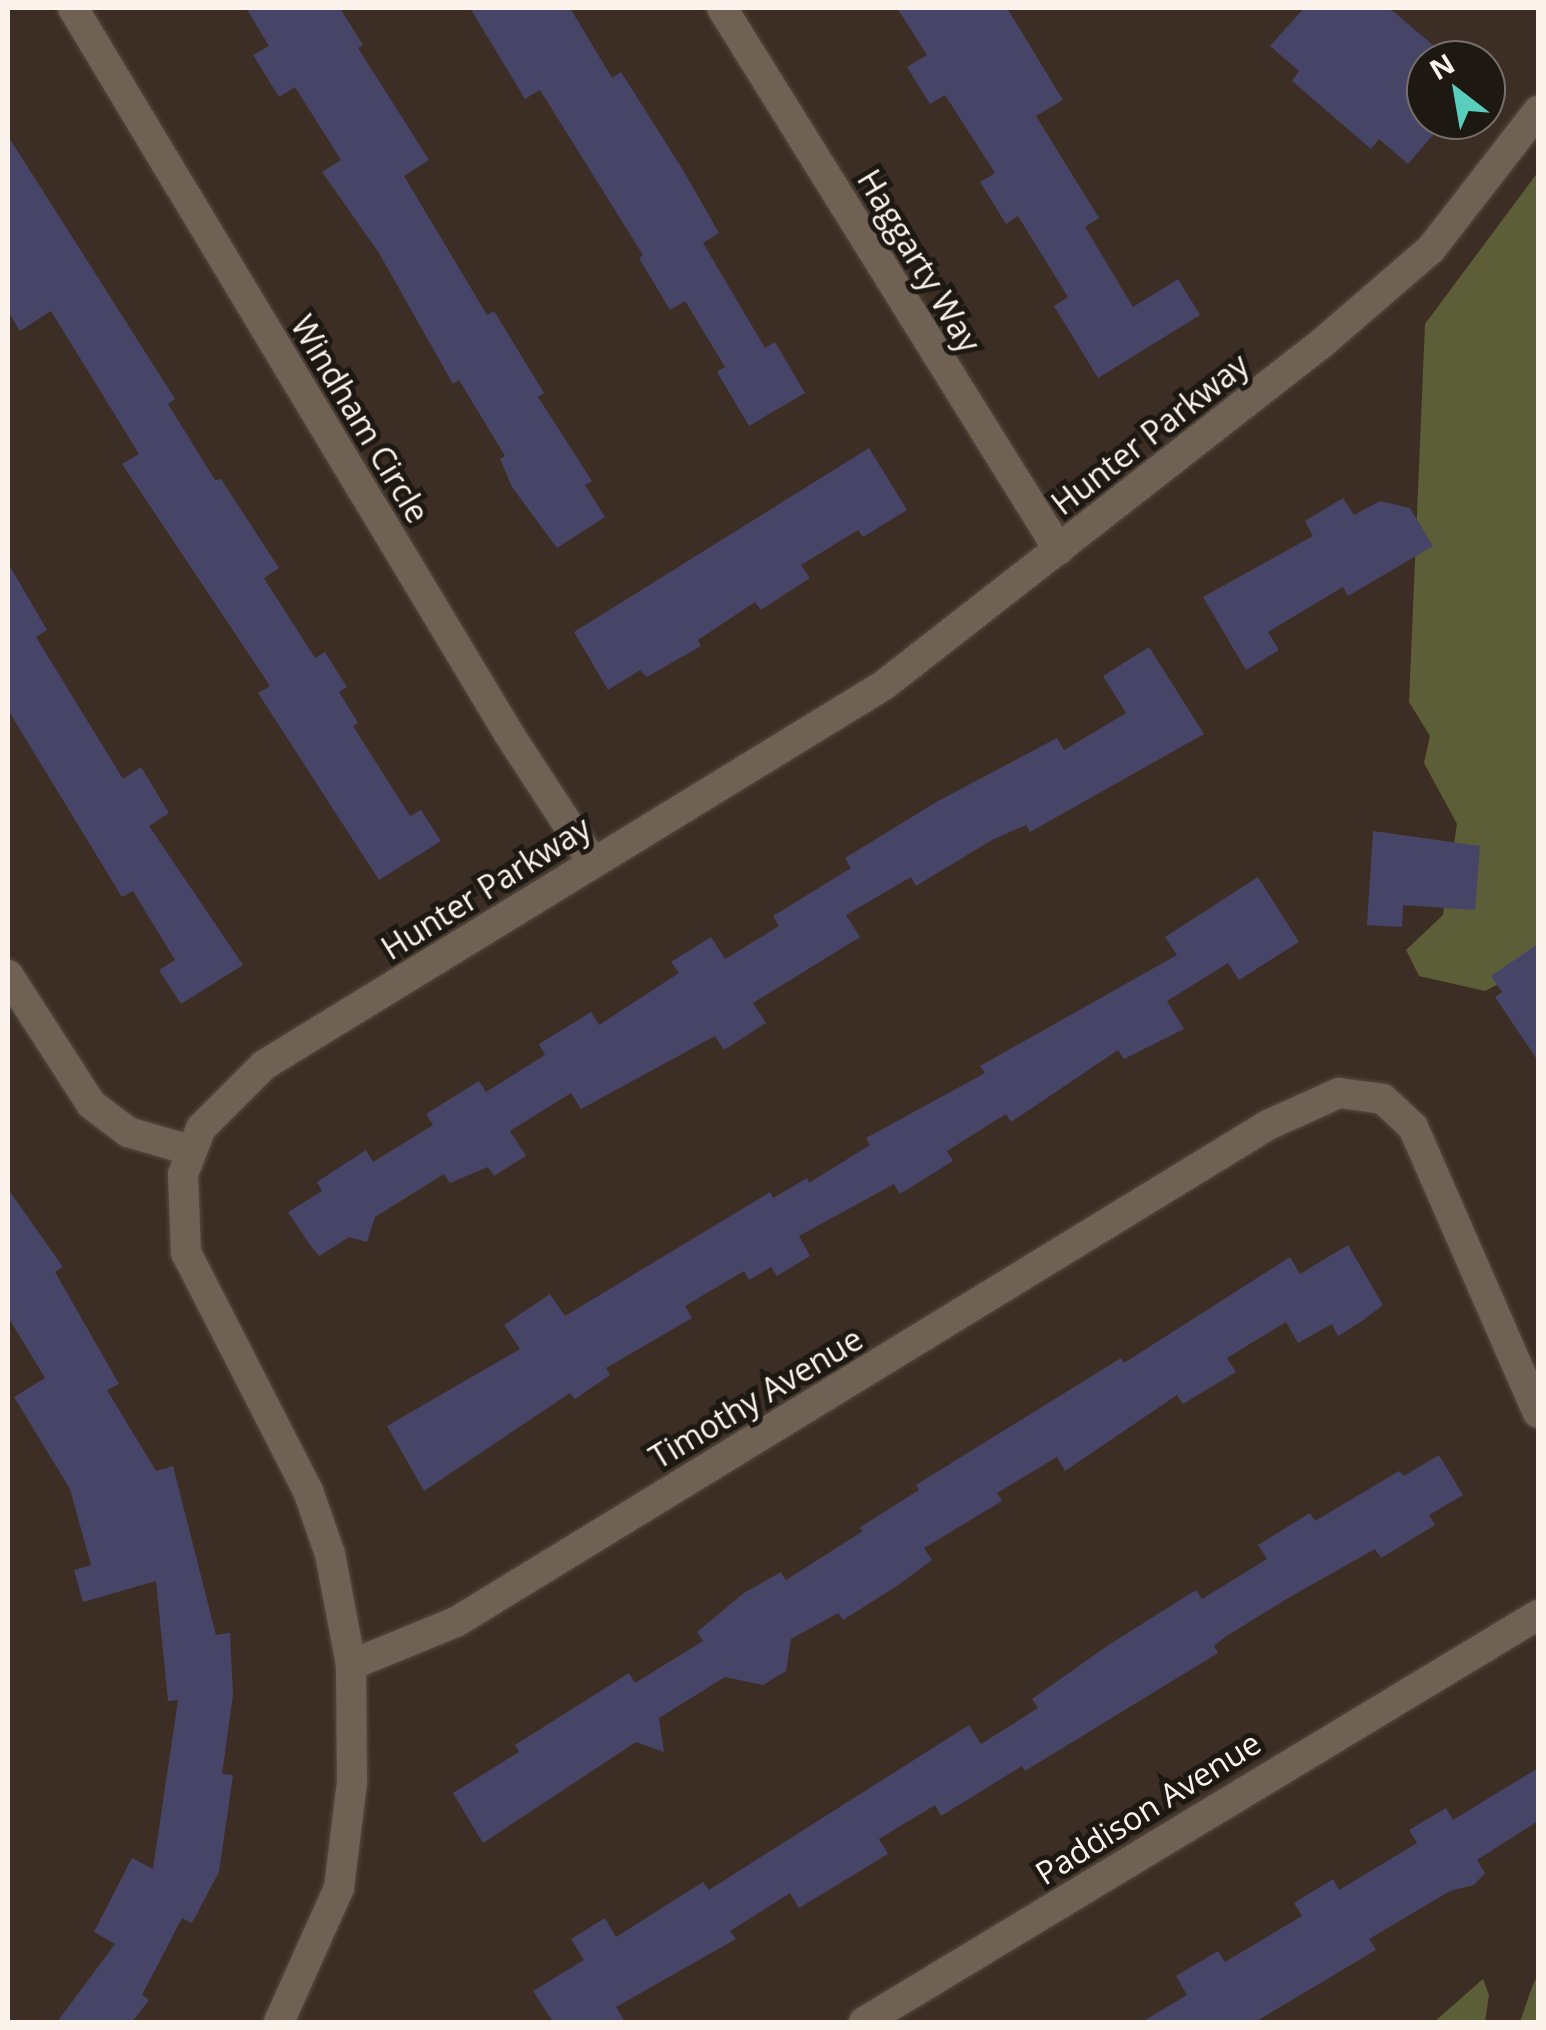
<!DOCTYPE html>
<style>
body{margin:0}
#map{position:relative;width:1546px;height:2030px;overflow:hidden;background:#3c2e24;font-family:"Open Sans",sans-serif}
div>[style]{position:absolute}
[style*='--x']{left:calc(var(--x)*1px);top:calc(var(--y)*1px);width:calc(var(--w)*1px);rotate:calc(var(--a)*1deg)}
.forest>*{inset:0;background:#5c5e38}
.building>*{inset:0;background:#464567}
.roads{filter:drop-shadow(0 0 2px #564b42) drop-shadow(0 0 2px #564b42)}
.street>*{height:30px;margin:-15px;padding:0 15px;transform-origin:15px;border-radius:15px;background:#706155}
span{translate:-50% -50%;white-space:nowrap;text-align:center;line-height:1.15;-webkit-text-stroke:10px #1e1813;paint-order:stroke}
.street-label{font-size:32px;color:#fcf3ec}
.frame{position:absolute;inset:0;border:10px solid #fcf3ec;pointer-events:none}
.north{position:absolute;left:1406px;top:40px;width:100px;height:100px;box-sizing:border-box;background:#1e1813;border:2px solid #77706a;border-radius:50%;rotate:329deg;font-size:28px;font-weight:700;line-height:40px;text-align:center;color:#fcf3ec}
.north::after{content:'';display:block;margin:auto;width:35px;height:45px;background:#5acebc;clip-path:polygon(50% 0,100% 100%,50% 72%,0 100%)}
</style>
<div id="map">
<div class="forest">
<i style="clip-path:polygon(1538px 172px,1538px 964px,1485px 991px,1419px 976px,1406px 950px,1443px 915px,1457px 824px,1424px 763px,1430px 736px,1409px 702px,1425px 324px)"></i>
<i style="clip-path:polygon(1538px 1974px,1538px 2022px,1520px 2022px,1532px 1987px)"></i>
<i style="clip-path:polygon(1483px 1979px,1489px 1995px,1485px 2022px,1434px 2022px)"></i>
</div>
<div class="building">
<i style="clip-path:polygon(246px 8px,340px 8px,363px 45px,358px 48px,429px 160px,404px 176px,487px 315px,494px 311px,544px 393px,538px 397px,592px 481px,585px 485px,605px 517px,557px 548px,512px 487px,500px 459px,505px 456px,459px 380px,453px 384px,379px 253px,322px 172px,341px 160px,295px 87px,279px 97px,253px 55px,269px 46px)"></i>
<i style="clip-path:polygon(470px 8px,570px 8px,612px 78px,621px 72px,683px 170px,719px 233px,703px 243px,765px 348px,775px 342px,805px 393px,749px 426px,717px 372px,725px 367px,685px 301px,670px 310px,639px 258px,643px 255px,540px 90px,525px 99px)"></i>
<i style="clip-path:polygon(897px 8px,1007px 8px,1063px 100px,1036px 116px,1099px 218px,1085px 227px,1133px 307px,1178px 279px,1200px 315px,1098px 378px,1054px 306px,1068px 297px,1018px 216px,1006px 224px,980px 182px,995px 173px,945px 95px,930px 104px,907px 67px,927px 55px)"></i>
<i style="clip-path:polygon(1304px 8px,1389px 8px,1451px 60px,1426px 60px,1426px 120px,1446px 120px,1408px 164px,1379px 139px,1371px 149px,1292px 81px,1299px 71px,1270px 46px)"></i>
<i style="clip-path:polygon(8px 136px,175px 399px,168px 404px,215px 480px,221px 479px,279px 568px,264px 578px,315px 658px,325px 652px,347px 687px,339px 692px,358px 723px,353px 726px,410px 816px,421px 810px,441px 841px,379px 880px,258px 693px,270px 686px,122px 464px,139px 454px,51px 311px,20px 331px,8px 311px)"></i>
<i style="clip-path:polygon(869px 448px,907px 510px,863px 537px,858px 530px,801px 565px,810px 578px,761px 610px,755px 602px,698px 640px,701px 646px,647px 677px,640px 670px,608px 690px,574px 632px)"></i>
<i style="clip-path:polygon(1343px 498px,1354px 515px,1380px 501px,1410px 508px,1433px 546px,1348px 596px,1343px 587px,1268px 632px,1279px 650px,1246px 670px,1203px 597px,1313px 536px,1305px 521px)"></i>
<i style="clip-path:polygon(8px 563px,47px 630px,36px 637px,123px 779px,141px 767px,169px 813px,149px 826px,243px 965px,181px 1004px,159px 970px,175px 960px,133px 891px,122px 897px,8px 710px)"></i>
<i style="clip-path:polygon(1149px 647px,1204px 734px,1030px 832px,1026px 825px,992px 840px,916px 886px,911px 877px,846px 915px,860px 937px,753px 1003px,766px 1023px,724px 1050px,715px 1036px,581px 1109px,571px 1093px,510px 1131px,526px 1156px,494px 1176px,488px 1167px,450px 1183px,444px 1174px,375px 1217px,367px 1242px,349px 1237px,319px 1256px,310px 1245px,288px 1212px,322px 1191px,317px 1182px,366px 1150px,373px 1162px,433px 1125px,426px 1114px,479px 1081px,486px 1092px,545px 1055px,539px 1044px,591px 1012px,599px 1025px,679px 973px,671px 962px,711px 937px,725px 959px,779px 926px,773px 916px,851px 868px,845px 858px,938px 801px,1057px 738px,1064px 750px,1126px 713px,1103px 676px)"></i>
<i style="clip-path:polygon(1373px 831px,1480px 846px,1475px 910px,1403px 905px,1402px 927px,1367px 925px)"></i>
<i style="clip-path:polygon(1258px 877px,1299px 942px,1239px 980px,1228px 963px,1167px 1001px,1184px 1029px,1124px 1059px,1118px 1050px,1011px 1122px,1006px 1114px,947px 1151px,953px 1161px,900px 1194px,894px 1184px,799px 1236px,810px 1256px,777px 1276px,771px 1267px,749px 1280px,744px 1271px,685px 1306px,692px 1318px,606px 1368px,610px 1375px,575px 1399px,570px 1393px,424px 1491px,387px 1426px,520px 1349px,504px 1325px,550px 1294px,565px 1316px,770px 1192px,773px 1198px,807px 1178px,809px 1183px,870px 1145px,866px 1138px,985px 1073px,980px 1066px,1177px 955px,1165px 937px)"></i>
<i style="clip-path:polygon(1538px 944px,1538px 1061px,1495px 997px,1502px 992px,1491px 976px)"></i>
<i style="clip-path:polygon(8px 1189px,63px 1267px,55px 1272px,119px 1384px,107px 1390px,156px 1471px,173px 1466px,216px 1635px,230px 1633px,233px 1695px,222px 1774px,233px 1775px,219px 1872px,192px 1923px,182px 1918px,142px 1995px,149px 2000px,132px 2022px,57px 2022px,115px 1944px,94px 1932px,132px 1858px,153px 1869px,178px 1700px,168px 1701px,156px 1581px,83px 1602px,74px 1570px,91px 1565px,70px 1489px,14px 1397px,45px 1378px,8px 1317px)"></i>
<i style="clip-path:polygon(1348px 1245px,1383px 1305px,1362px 1321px,1338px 1336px,1332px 1324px,1298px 1343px,1286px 1322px,1227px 1358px,1236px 1372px,1183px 1404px,1177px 1395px,1065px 1471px,1057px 1457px,997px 1493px,1002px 1501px,924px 1548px,932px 1560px,897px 1586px,843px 1620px,838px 1613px,791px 1639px,786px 1671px,763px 1685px,725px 1677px,659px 1718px,664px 1752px,636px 1742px,483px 1843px,453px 1793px,519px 1752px,515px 1745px,629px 1673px,635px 1683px,703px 1641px,697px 1632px,744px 1593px,781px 1572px,786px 1580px,863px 1531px,859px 1528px,919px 1490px,916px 1485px,1121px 1358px,1124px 1363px,1290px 1257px,1300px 1274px)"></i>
<i style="clip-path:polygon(1439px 1455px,1463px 1495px,1429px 1515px,1435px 1525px,1381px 1558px,1375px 1549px,1290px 1597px,1225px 1637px,1214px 1646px,1218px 1653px,1025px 1771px,1022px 1766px,941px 1816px,935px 1805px,879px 1839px,888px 1854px,799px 1908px,790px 1893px,730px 1931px,736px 1939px,616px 2007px,625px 2022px,553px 2022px,533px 1991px,584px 1960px,571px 1939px,605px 1918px,616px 1937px,703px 1882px,709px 1890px,969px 1725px,981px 1744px,1038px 1708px,1032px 1699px,1107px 1646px,1196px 1590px,1202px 1599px,1267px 1559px,1258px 1545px,1310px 1513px,1315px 1521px,1399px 1471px,1404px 1476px)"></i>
<i style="clip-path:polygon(1538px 1768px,1538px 1821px,1477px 1860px,1485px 1873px,1474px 1885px,1450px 1891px,1369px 1939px,1376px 1950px,1255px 2022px,1142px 2022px,1187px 1995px,1176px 1976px,1218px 1951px,1225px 1962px,1302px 1916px,1294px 1903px,1333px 1879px,1339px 1890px,1417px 1843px,1409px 1830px,1446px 1808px,1453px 1820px)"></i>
</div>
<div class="roads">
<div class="street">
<i style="--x:73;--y:8;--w:847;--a:59.01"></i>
<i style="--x:509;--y:734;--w:154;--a:56.9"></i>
<i style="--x:722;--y:8;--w:638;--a:58.13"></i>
<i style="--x:8;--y:975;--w:153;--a:57.2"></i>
<i style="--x:91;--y:1104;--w:46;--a:37.1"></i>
<i style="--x:128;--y:1132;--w:65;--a:16.2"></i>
<i style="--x:351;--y:1665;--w:113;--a:-22.3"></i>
<i style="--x:456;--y:1622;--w:952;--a:-31.47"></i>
<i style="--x:1268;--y:1125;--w:78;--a:-24.3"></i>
<i style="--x:1339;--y:1093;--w:44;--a:7.8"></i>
<i style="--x:1383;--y:1099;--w:41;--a:43"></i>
<i style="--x:1413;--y:1127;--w:312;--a:66.4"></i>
<i style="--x:279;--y:2022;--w:147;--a:-65.9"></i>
<i style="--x:339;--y:1888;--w:107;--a:-83"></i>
<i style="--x:352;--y:1782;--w:117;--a:-90.5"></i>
<i style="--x:351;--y:1665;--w:113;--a:-100.7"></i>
<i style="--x:330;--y:1554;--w:67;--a:-109.2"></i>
<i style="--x:308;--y:1491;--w:267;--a:-117.1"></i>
<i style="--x:186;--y:1253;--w:79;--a:-92.2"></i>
<i style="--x:183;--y:1174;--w:49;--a:-68.6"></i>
<i style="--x:201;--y:1128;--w:89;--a:-45"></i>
<i style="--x:264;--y:1065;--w:727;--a:-31.5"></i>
<i style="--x:884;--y:685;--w:556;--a:-37.98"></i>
<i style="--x:1322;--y:343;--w:144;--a:-40.8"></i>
<i style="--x:1431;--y:249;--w:175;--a:-52.2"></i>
<i style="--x:864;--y:2022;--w:787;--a:-31.13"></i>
</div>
</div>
<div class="street-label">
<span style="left:919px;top:261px;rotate:59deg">Haggarty Way</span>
<span style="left:360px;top:419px;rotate:59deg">Windham Circle</span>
<span style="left:1150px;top:434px;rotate:-38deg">Hunter Parkway</span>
<span style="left:486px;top:888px;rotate:-32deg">Hunter Parkway</span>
<span style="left:756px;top:1398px;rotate:-31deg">Timothy Avenue</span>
<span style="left:1148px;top:1808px;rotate:-32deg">Paddison Avenue</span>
</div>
<div class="frame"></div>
<div class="north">N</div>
</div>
